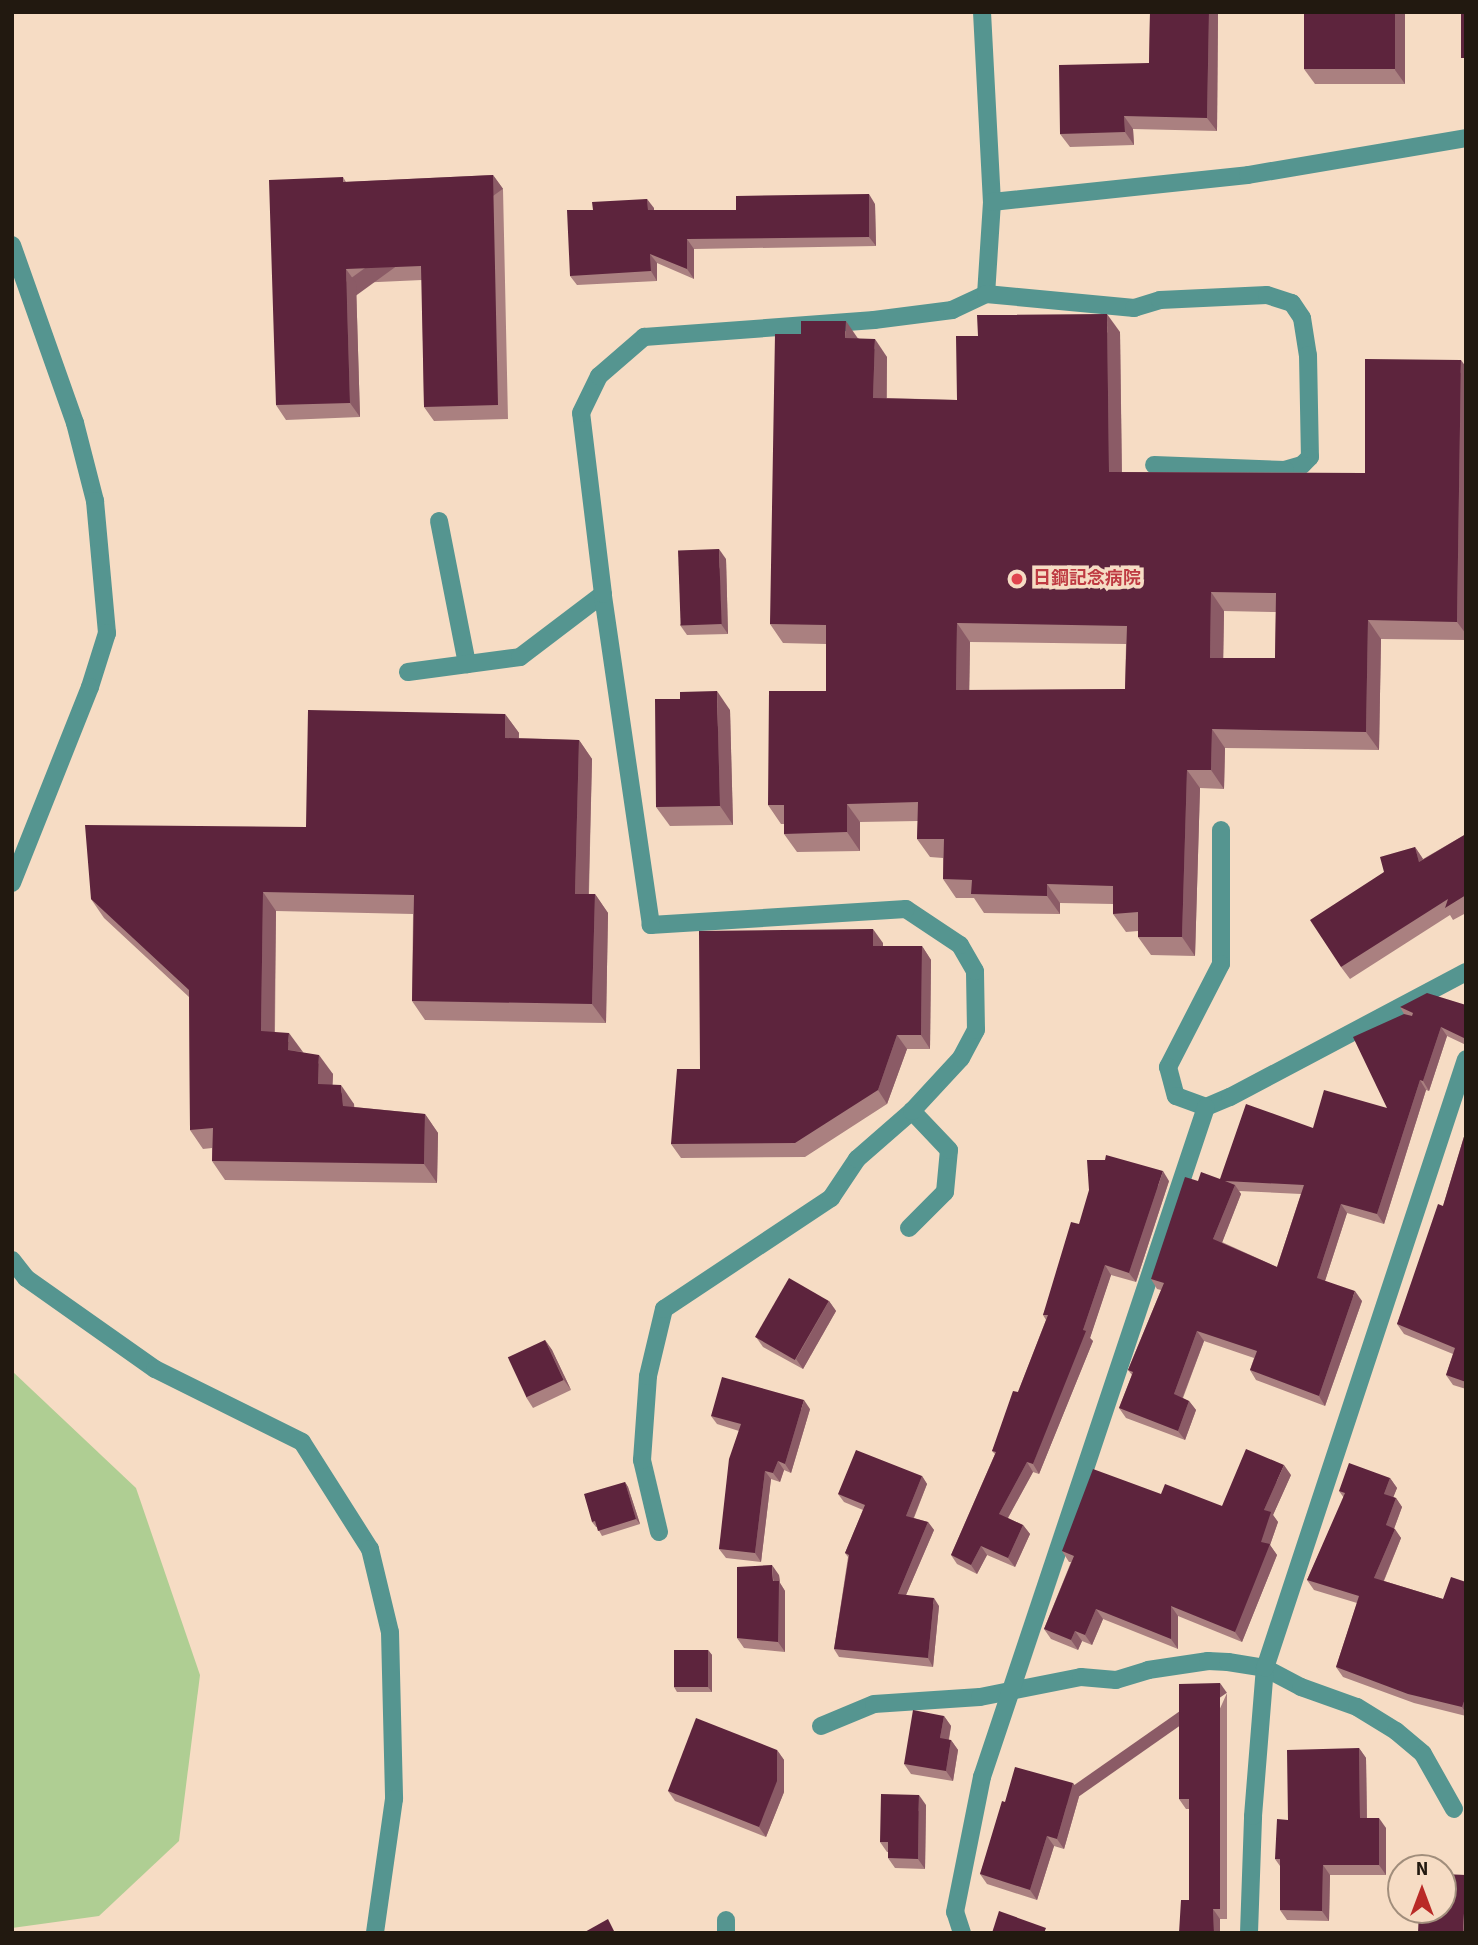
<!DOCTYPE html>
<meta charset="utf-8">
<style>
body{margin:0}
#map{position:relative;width:1478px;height:1945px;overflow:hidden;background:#f6dcc4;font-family:"Source Sans 3","Noto Sans JP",sans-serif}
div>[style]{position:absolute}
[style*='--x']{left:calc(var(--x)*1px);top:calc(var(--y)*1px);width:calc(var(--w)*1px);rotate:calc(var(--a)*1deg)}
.green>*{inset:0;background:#afce93}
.minor>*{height:18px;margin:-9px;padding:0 9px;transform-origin:9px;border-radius:9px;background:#559590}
.wall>*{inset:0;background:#aa8080}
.shaded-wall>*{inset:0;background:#8b5b66;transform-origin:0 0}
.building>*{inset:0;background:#5d243d;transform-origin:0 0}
.dots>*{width:19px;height:19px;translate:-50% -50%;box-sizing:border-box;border:4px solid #f6dcc4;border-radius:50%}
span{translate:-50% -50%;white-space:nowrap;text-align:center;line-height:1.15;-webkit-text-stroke:7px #f6dcc4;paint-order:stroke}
.health-label{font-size:18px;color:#be3a42;font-weight:700}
.left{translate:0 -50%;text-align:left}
.frame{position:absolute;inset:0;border:14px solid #221910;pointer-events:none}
.north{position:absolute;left:1387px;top:1854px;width:70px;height:70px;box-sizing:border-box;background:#f6dcc4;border:2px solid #a18e7c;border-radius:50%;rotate:0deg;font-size:19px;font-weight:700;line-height:28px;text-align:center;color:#221910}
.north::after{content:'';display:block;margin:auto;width:24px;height:32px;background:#b92a27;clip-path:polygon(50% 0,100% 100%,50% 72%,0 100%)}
</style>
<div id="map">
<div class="green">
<i style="clip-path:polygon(12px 1371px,136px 1488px,200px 1675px,179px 1841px,99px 1916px,12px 1928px)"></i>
</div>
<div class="minor">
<i style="--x:982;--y:12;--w:190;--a:87"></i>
<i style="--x:992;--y:202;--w:92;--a:93.7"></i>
<i style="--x:992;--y:202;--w:257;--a:-6"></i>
<i style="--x:1248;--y:175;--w:221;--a:-9.6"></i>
<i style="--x:12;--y:245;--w:189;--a:70.5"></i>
<i style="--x:75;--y:423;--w:81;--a:75.6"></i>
<i style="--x:95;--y:501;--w:133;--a:84.8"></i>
<i style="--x:107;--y:633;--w:57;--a:107.5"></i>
<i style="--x:90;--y:687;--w:211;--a:111.7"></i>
<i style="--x:439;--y:521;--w:146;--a:78.9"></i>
<i style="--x:408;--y:672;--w:113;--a:-7.6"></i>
<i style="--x:520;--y:657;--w:104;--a:-37.2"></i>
<i style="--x:1221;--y:830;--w:134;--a:90"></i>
<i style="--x:1221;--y:964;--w:116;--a:117.2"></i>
<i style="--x:1168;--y:1067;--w:30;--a:75"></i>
<i style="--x:1176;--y:1096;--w:32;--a:20"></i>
<i style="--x:1206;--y:1107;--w:26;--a:-23"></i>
<i style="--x:1230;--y:1097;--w:267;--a:-27.9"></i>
<i style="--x:909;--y:1228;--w:51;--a:-45"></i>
<i style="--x:945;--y:1192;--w:42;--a:-84.6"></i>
<i style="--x:949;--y:1150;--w:54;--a:-133.5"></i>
<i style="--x:12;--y:1260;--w:23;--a:52"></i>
<i style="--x:26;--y:1278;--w:158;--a:35.2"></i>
<i style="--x:155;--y:1369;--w:164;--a:26.4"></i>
<i style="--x:302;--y:1442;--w:127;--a:57.6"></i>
<i style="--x:370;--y:1549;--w:85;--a:76.5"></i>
<i style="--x:390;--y:1632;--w:167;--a:88.6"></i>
<i style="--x:394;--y:1799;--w:135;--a:98.1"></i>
<i style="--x:659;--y:1532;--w:74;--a:-103.3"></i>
<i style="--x:642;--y:1460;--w:84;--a:-85.9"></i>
<i style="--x:648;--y:1376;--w:69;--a:-76.6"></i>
<i style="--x:664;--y:1309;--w:201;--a:-33.6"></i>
<i style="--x:831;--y:1198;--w:47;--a:-56.3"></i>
<i style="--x:857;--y:1159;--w:73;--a:-41.1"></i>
<i style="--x:912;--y:1111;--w:72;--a:-47.2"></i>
<i style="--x:961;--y:1058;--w:32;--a:-62"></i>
<i style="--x:976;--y:1030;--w:59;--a:-91"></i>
<i style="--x:975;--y:971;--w:30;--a:-120"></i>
<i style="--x:960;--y:945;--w:65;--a:-146.3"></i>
<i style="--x:906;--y:909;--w:256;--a:176.4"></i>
<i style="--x:651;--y:925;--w:334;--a:-98.3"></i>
<i style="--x:603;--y:594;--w:182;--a:-96.9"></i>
<i style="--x:581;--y:413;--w:41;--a:-64.1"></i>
<i style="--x:599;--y:376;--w:60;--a:-40.9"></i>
<i style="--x:644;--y:337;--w:231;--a:-4.2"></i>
<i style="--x:874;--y:320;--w:79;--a:-7.3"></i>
<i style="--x:952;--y:310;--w:38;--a:-25"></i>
<i style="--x:986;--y:294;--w:149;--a:5.4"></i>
<i style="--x:1134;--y:308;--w:27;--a:-17"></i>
<i style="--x:1160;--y:300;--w:107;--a:-2.7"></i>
<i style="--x:1267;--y:295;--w:26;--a:18"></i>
<i style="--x:1292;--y:303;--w:18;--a:56"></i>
<i style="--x:1302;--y:318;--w:37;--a:81"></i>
<i style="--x:1308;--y:355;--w:102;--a:88.9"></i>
<i style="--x:1310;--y:457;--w:11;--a:135"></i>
<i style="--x:1302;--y:465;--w:18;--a:164"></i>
<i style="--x:1285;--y:470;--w:131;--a:-177.8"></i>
<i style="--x:821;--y:1726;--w:57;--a:-22.5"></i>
<i style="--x:874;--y:1704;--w:106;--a:-3.8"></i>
<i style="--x:980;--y:1697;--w:103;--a:-11.2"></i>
<i style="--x:1081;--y:1677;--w:35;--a:5"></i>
<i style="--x:1116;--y:1680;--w:34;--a:-17"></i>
<i style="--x:1148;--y:1670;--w:61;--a:-8.5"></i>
<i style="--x:1208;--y:1661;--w:20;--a:3"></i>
<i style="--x:1228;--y:1662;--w:37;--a:9"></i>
<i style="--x:1265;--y:1668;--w:41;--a:27.8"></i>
<i style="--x:1301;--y:1687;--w:59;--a:19.7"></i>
<i style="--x:1357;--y:1707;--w:46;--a:31.6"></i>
<i style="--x:1396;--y:1731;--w:35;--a:40"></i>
<i style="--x:1423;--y:1754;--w:63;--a:60.6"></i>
<i style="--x:726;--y:1933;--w:13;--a:-90"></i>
<i style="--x:962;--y:1933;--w:22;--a:-108"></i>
<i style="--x:955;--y:1912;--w:138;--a:-78.7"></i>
<i style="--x:982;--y:1777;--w:706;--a:-71.51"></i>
<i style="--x:1249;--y:1933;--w:117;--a:-88"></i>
<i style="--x:1253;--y:1816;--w:148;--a:-85.4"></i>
<i style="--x:1265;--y:1668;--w:641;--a:-71.73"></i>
</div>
<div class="wall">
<i style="clip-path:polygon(1150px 12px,1218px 12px,1217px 131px,1133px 129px,1134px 145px,1070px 147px,1060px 134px,1149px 63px)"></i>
<i style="clip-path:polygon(1405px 12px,1405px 84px,1315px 84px,1304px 69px)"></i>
<i style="clip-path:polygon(493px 175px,503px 189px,508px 419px,434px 421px,424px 407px,422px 280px,356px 283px,360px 417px,286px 420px,276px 405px,343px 177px,346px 182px)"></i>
<i style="clip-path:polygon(647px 199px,654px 210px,736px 210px,875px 204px,876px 246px,694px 249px,694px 279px,657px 263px,657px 281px,577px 285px,570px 276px,593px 210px)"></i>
<i style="clip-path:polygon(evenodd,1120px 332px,1122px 472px,1365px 473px,1466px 367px,1466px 640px,1381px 639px,1379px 750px,1225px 748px,1224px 789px,1200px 788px,1195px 956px,1151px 955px,1138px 937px,1138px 931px,1126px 932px,1113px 914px,1113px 904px,1060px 903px,1060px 914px,984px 913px,974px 898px,956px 898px,943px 879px,943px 858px,930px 857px,917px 839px,918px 821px,860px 822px,860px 851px,797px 852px,784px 834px,784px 824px,781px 824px,768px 805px,826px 691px,826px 644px,783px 643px,770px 624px,801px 334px,858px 338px,887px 357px,887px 398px,957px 400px,978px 336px,1120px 332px,1224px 611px,1276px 612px,1275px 658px,1223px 658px,1224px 611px,1120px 332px,970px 642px,1126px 644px,1125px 689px,969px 690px,970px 642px)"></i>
<i style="clip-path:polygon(726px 559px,728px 634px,687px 635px,680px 625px)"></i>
<i style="clip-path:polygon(730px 710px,733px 825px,670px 826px,656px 807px)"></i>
<i style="clip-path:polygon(505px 714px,519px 733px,519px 738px,579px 740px,592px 759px,589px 894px,595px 894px,608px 913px,606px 1023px,425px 1020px,412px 1001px,413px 914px,276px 911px,275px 1032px,333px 1074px,332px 1085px,354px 1104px,354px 1107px,425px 1114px,438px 1133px,437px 1183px,225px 1180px,212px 1161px,212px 1148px,203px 1149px,190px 1130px,189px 997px,104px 918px,91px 899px,306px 827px)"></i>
<i style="clip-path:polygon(1466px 834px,1466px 913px,1453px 920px,1450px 915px,1350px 979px,1341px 967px,1384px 872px,1415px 847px,1423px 859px)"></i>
<i style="clip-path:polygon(883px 943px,883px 946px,922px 946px,931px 960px,930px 1049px,907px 1049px,887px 1104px,805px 1157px,681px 1158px,671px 1144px,700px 1069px)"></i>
<i style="clip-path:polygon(evenodd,1466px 1005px,1466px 1045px,1447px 1036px,1429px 1091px,1426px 1090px,1384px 1224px,1347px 1213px,1325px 1281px,1362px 1301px,1325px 1406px,1256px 1380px,1250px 1370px,1254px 1358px,1204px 1341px,1183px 1398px,1189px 1401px,1196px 1410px,1185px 1440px,1126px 1418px,1119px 1408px,1132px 1375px,1128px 1370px,1161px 1290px,1157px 1289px,1151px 1279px,1198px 1181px,1220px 1179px,1313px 1128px,1387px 1108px,1404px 1014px,1400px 1007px,1466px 1005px,1239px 1191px,1301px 1194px,1277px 1267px,1222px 1242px,1241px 1194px,1239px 1191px)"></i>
<i style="clip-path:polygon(1466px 1130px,1466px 1389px,1453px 1385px,1446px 1375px,1453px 1354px,1404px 1334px,1397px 1324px,1443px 1206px)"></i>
<i style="clip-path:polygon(1169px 1181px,1136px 1282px,1111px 1275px,1090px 1338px,1093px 1341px,1039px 1474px,1033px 1472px,1008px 1518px,1023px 1525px,1030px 1534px,1015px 1567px,987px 1555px,977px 1574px,957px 1564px,951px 1555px,995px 1454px,992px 1451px,1018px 1392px,1046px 1320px,1043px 1315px,1079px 1224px)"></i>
<i style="clip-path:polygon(829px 1301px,836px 1311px,803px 1369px,763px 1347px,756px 1337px)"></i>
<i style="clip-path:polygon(545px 1340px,552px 1350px,571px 1390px,533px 1408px,526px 1397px)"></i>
<i style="clip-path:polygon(810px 1409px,791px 1473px,784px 1470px,780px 1482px,771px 1479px,761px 1562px,726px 1558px,719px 1549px,739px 1431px,717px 1424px,711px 1416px)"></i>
<i style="clip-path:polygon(1291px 1475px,1273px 1515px,1278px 1522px,1270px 1545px,1277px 1555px,1242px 1642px,1178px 1616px,1178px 1649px,1103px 1619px,1092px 1645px,1082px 1641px,1078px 1650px,1051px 1639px,1044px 1629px,1071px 1562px,1069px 1562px,1062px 1551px,1161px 1494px,1222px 1506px)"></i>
<i style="clip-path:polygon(922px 1476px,927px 1484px,914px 1518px,928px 1522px,934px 1530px,906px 1595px,939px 1606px,933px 1667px,839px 1657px,834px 1649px,848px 1557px,845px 1553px,863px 1510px,844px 1502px,838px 1494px)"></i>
<i style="clip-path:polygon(1390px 1478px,1397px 1488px,1393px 1497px,1396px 1498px,1402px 1507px,1394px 1529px,1401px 1538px,1384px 1581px,1443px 1599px,1466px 1582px,1466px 1716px,1414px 1703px,1343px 1677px,1336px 1667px,1357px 1603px,1314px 1590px,1307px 1580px,1344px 1498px,1339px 1491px)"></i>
<i style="clip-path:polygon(625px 1482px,628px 1487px,640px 1524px,602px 1536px,597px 1527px,596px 1527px,592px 1522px)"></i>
<i style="clip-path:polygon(779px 1575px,780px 1583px,785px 1591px,785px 1652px,744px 1648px,737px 1638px)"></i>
<i style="clip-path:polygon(708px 1650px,712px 1655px,712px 1692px,677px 1692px,674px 1687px)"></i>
<i style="clip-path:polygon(1227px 1693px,1227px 1919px,1220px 1919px,1220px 1933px,1179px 1933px,1189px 1900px,1189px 1809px,1186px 1809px,1179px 1799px)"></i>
<i style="clip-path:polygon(944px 1716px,951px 1726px,949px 1740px,951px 1740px,958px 1750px,953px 1781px,911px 1774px,904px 1764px)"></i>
<i style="clip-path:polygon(1359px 1748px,1366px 1758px,1367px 1818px,1386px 1828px,1386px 1875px,1330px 1875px,1329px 1921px,1287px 1920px,1280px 1910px,1280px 1866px,1275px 1859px,1288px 1820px)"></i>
<i style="clip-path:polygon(777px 1750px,784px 1760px,784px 1792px,766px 1837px,675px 1801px,668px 1791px)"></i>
<i style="clip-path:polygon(1073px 1783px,1080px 1793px,1064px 1849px,1054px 1846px,1037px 1900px,987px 1884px,980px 1874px,1005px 1802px)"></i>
<i style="clip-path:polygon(926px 1805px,925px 1869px,895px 1868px,888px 1858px,888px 1852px,887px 1852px,880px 1842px)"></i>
</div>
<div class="shaded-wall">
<i style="clip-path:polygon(1209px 12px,1218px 12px,1217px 131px,1207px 118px)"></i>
<i style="clip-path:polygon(1395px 12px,1405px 12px,1405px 84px,1395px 70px)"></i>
<i style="clip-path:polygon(1124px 116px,1133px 129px,1134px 145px,1125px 132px)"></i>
<i style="left:493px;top:175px;width:17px;height:230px;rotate:54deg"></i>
<i style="clip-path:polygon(869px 194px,875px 204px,876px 246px,869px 237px)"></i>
<i style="clip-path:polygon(647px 199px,654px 208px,654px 220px,648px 210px)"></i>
<i style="clip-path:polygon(687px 239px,694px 249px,694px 279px,687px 269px)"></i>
<i style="clip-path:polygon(650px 254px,657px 263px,657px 281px,651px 271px)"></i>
<i style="clip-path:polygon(346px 269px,356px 283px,360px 417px,350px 403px)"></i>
<i style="clip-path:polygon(1107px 314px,1120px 332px,1122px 491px,1109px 472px)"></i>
<i style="clip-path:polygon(846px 321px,859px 340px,845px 338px)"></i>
<i style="clip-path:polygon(875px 339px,887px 357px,886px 417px,873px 398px)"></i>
<i style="clip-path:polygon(1461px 360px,1466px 367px,1466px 634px,1457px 622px)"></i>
<i style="clip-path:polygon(719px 549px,726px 559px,728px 634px,721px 624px)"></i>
<i style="clip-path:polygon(1211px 592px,1224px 611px,1223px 676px,1210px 658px)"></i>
<i style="clip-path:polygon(1368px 620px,1381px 639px,1379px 750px,1366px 732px)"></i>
<i style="clip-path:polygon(957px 623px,970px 642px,969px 709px,956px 690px)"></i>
<i style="clip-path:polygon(717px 691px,730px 710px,733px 825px,720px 806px)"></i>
<i style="clip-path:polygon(505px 714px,519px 733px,518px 757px,505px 738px)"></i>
<i style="clip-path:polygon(1212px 729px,1225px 748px,1224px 789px,1211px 770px)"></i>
<i style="clip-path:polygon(579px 740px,592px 759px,588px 913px,575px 894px)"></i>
<i style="clip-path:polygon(1187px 770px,1200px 788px,1195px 956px,1182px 937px)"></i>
<i style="clip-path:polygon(847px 804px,860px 822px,860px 851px,847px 832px)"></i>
<i style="clip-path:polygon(1415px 847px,1423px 859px,1419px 862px)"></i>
<i style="clip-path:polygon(1047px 884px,1060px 903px,1060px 914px,1047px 896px)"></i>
<i style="clip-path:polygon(263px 892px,276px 911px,274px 1050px,261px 1031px)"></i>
<i style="clip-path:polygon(595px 894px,608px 913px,606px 1023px,592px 1004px)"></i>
<i style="clip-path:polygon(873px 929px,883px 943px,883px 960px,873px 946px)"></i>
<i style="clip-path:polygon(922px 946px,931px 960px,930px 1049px,921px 1035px)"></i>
<i style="clip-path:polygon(1441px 1027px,1447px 1036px,1429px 1091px,1423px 1081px)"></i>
<i style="clip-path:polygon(289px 1033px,303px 1052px,288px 1050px)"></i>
<i style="clip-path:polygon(897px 1035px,907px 1049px,887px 1104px,878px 1090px)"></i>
<i style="clip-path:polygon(319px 1055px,333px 1074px,332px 1103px,318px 1084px)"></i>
<i style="clip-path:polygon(1420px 1080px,1426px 1090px,1384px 1224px,1377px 1214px)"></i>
<i style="clip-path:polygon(341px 1085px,354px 1104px,356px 1125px,343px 1106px)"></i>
<i style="clip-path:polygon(425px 1114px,438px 1133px,437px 1183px,424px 1164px)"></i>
<i style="clip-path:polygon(1163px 1171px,1169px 1181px,1136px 1282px,1129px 1273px)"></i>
<i style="clip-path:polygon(1235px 1185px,1241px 1194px,1220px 1248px,1213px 1239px)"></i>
<i style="clip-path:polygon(1341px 1204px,1347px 1213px,1323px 1287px,1317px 1278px)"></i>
<i style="clip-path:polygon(1105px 1265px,1111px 1275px,1090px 1338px,1093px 1341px,1039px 1474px,1033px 1464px,1083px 1330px)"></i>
<i style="clip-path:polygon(1355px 1291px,1362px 1301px,1325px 1406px,1319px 1396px)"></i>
<i style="clip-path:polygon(829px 1301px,836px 1311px,803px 1369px,796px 1359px)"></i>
<i style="clip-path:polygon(1197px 1331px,1204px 1341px,1180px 1404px,1174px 1394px)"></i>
<i style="clip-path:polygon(545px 1340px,552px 1350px,571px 1390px,564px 1380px)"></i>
<i style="clip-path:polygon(804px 1400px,810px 1409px,791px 1473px,785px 1464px)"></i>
<i style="clip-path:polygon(1189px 1401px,1196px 1410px,1185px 1440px,1178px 1431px)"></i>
<i style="clip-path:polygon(778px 1461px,784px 1470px,780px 1482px,773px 1473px)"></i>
<i style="clip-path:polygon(1027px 1462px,1033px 1472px,1005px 1523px,999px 1514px)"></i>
<i style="clip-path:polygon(1284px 1465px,1291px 1475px,1273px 1515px,1278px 1522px,1270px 1545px,1277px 1555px,1242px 1642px,1235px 1632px,1264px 1510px)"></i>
<i style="clip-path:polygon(765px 1471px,771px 1479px,761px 1562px,755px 1553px)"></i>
<i style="clip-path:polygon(922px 1476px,927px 1484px,911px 1524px,906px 1516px)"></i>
<i style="clip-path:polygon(1390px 1478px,1397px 1488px,1391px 1503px,1384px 1494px)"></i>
<i style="clip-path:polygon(625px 1482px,628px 1487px,640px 1524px,636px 1519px)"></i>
<i style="clip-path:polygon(1396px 1498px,1402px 1507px,1392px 1534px,1386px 1525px)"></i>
<i style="clip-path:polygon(928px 1522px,934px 1530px,903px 1602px,898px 1594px)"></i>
<i style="clip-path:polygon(1023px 1525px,1030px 1534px,1015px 1567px,1008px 1558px)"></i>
<i style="clip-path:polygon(1395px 1529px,1401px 1538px,1381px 1587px,1374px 1578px)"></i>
<i style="clip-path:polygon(981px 1546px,987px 1555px,977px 1574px,971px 1565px)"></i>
<i style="clip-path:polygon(772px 1565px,779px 1575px,780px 1583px,785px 1591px,785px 1652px,778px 1642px)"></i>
<i style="clip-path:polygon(934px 1598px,939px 1606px,933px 1667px,928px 1658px)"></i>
<i style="clip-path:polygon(1171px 1606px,1178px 1616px,1178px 1649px,1171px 1639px)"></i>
<i style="clip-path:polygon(1096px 1609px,1103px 1619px,1092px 1645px,1085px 1635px)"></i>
<i style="clip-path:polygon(1075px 1631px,1082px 1641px,1078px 1650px,1071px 1640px)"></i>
<i style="clip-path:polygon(708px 1650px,712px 1655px,712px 1692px,708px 1687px)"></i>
<i style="left:1220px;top:1683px;width:12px;height:226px;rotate:55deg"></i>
<i style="clip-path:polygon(1466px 1696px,1466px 1713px,1462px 1707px)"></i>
<i style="clip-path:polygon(944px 1716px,951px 1726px,947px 1748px,940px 1738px)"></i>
<i style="clip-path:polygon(951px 1740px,958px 1750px,953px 1781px,946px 1771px)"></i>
<i style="clip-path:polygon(1359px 1748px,1366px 1758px,1367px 1828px,1360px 1818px)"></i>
<i style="clip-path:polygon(777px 1750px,784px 1760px,784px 1792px,766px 1837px,759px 1827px)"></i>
<i style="clip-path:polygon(1073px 1783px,1080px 1793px,1064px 1849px,1057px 1839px)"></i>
<i style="clip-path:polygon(919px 1795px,926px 1805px,925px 1869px,918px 1859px)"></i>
<i style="clip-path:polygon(1379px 1818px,1386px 1828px,1386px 1875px,1379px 1865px)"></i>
<i style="clip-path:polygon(1047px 1836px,1054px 1846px,1037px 1900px,1030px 1890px)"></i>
<i style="clip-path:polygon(1323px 1865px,1330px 1875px,1329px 1921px,1322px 1911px)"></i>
<i style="clip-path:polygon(1466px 1875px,1466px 1933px,1463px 1933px)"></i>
<i style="clip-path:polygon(1213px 1909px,1220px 1919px,1220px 1933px,1214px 1933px)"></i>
</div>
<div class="building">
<i style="clip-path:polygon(1150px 12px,1209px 12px,1207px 118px,1124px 116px,1125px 132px,1060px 134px,1059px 65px,1149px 63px)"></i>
<i style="left:1304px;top:12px;width:91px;height:57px"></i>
<i style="left:1461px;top:12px;width:5px;height:46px"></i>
<i style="clip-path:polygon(493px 175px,498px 405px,424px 407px,421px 266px,346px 269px,350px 403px,276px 405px,269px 180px,343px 177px,343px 182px)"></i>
<i style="clip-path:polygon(869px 194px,869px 237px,687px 239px,687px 269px,650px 254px,651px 271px,570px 276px,567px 210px,593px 210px,592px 202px,647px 199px,648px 210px,736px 210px,736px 196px)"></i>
<i style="clip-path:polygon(evenodd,1107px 314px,1109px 472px,1365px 473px,1365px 359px,1461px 360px,1457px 622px,1368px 620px,1366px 732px,1212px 729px,1211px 770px,1187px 770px,1182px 937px,1138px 937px,1138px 912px,1113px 914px,1113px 886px,1047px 884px,1047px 896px,971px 894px,972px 880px,943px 879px,944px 839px,917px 839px,918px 802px,847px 804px,847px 832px,784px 834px,784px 805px,768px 805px,769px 691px,826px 691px,826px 625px,770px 624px,775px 334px,801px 334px,801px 321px,846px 321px,845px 338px,875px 339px,873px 398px,957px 400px,956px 336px,978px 336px,977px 315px,1107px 314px,1211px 592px,1276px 593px,1275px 658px,1210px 658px,1211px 592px,1107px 314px,957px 623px,1127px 626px,1125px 689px,956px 690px,957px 623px)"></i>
<i style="left:719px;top:549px;width:75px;height:41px;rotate:88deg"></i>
<i style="clip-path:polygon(717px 691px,720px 806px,656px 807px,655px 699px,680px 699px,680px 692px)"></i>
<i style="clip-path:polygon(308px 710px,505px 714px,505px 738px,579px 740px,575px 894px,595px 894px,592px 1004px,412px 1001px,414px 895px,263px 892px,261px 1031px,289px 1033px,288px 1050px,319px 1055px,318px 1084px,341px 1085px,343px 1106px,425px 1114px,424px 1164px,212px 1161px,213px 1128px,190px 1130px,189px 990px,91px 899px,85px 825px,306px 827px)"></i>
<i style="clip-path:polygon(1466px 834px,1466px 895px,1445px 908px,1448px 899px,1341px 967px,1310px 920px,1384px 872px,1380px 857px,1415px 847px,1419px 862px)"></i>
<i style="clip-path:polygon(873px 929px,873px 946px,922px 946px,921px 1035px,897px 1035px,878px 1090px,795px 1143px,671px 1144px,677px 1069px,700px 1069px,699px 931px)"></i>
<i style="clip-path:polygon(evenodd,1427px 993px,1466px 1005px,1466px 1039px,1441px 1027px,1423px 1081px,1420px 1080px,1377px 1214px,1341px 1204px,1317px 1278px,1355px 1291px,1319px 1396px,1250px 1370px,1257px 1351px,1197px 1331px,1174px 1394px,1189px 1401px,1178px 1431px,1119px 1408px,1133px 1372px,1128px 1370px,1164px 1283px,1151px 1279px,1185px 1177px,1198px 1181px,1201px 1172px,1220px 1179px,1246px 1104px,1313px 1128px,1324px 1090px,1387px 1108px,1353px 1037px,1404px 1014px,1412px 1016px,1413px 1013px,1400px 1007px,1427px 993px,1225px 1181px,1304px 1185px,1277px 1267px,1213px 1239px,1235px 1185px,1225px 1181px)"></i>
<i style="clip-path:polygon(1466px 1130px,1466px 1382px,1446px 1375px,1455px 1348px,1397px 1324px,1438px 1204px,1443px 1206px)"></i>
<i style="clip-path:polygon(1106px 1155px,1163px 1171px,1129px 1273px,1105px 1265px,1083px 1330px,1086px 1331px,1033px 1464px,1027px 1462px,999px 1514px,1023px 1525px,1008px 1558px,981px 1546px,971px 1565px,951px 1555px,996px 1452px,992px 1451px,1013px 1391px,1018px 1392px,1048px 1315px,1043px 1315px,1071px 1222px,1079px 1224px,1089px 1190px,1087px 1160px,1105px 1160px)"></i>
<i style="left:789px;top:1278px;width:46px;height:68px;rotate:30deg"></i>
<i style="left:545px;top:1340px;width:44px;height:41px;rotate:65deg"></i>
<i style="clip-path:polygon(722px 1377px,804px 1400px,785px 1464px,778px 1461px,773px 1473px,765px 1471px,755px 1553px,719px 1549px,729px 1459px,741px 1424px,711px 1416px)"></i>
<i style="clip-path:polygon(1246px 1449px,1284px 1465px,1264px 1510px,1271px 1512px,1261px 1542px,1270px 1544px,1235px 1632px,1171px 1606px,1171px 1639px,1096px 1609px,1085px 1635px,1075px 1631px,1071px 1640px,1044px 1629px,1074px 1556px,1062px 1551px,1093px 1469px,1161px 1494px,1165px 1484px,1222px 1506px)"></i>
<i style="clip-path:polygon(856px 1450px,922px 1476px,906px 1516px,928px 1522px,898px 1594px,934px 1598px,928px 1658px,834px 1649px,849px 1555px,845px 1553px,865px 1505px,838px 1494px)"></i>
<i style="clip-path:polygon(1349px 1463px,1390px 1478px,1384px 1494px,1396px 1498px,1386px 1525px,1395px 1529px,1374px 1578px,1443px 1599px,1451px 1577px,1466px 1582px,1466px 1696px,1462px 1707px,1408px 1694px,1336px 1667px,1359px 1596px,1307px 1580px,1345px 1493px,1339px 1491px)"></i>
<i style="clip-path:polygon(625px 1482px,636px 1519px,598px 1531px,595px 1521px,592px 1522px,584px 1494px)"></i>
<i style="clip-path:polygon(772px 1565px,773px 1581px,779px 1581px,778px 1642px,737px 1638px,737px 1567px)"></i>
<i style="left:708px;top:1650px;width:37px;height:34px;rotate:90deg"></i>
<i style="clip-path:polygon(1220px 1683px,1220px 1909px,1213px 1909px,1214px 1933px,1179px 1933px,1181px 1900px,1189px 1900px,1189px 1799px,1179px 1799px,1179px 1684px)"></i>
<i style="clip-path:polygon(913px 1710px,944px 1716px,940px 1738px,951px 1740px,946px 1771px,904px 1764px)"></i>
<i style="clip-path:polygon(696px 1718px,777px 1750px,777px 1781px,759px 1827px,668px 1791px)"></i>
<i style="clip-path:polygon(1359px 1748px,1360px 1818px,1379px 1818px,1379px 1865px,1323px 1865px,1322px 1911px,1280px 1910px,1280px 1859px,1275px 1859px,1277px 1819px,1288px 1820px,1287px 1750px)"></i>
<i style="clip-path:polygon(1015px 1767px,1073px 1783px,1057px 1839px,1047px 1836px,1030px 1890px,980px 1874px,1002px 1801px,1005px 1802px)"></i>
<i style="clip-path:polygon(881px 1794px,919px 1795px,918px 1859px,888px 1858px,888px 1842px,880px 1842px)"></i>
<i style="clip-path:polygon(1443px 1874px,1466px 1875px,1463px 1933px,1418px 1933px,1419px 1910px,1443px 1910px)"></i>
<i style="clip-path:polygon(999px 1911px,1046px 1928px,1044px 1933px,992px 1933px)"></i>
<i style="clip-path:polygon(608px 1919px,615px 1933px,583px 1933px)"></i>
</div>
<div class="dots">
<i style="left:1017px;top:579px;background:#e0444e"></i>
</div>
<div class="health-label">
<span class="left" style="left:1033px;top:579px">日鋼記念病院</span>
</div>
<div class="frame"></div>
<div class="north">N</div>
</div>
